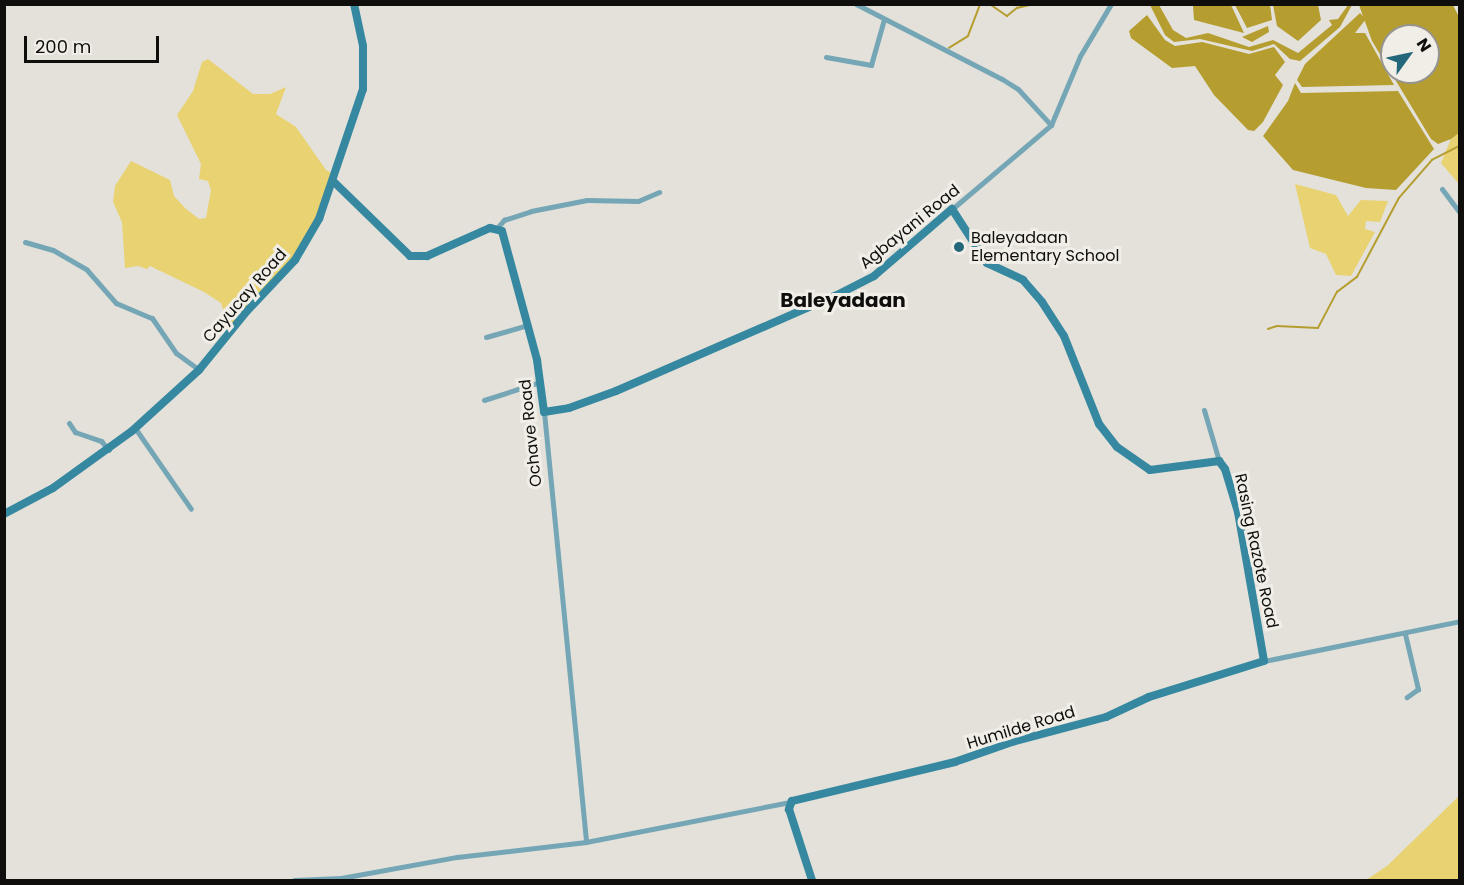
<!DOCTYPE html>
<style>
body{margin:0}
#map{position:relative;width:1464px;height:885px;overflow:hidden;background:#e3e1d9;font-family:Poppins,sans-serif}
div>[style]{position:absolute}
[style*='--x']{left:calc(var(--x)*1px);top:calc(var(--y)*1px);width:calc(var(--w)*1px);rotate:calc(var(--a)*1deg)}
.green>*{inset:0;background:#e9d271}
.water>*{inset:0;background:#b59d2f}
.stream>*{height:1.5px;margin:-0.75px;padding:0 0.75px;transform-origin:0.75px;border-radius:0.75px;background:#b59d2f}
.street>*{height:5px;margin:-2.5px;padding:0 2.5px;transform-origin:2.5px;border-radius:2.5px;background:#75a6b6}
.secondary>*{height:8px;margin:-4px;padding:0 4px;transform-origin:4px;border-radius:4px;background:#3688a0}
.dots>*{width:16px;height:16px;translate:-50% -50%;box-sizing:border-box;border:3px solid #f0eee6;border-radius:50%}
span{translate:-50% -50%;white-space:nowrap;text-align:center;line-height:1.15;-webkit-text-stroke:6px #f0eee6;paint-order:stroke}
.street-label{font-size:16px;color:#0f0e0c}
.poi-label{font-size:16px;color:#0f0e0c}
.left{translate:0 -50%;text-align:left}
.quarter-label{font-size:20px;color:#0f0e0c;font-weight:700}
.frame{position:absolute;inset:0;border:6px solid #0f0e0c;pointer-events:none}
.north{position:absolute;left:1380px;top:24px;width:60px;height:60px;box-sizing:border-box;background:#f0eee6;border:2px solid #96948f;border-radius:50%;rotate:57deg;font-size:16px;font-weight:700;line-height:24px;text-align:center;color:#0f0e0c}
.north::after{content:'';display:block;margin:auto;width:21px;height:27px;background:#25677a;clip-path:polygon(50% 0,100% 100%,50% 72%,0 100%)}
.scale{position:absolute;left:24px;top:36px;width:135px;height:27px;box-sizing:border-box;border:3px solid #0f0e0c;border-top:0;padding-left:8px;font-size:18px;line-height:21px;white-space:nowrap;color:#0f0e0c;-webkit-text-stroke:4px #f0eee6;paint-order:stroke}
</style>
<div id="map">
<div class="green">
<i style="clip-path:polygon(208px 59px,253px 94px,270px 94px,286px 87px,276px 114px,296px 127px,326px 170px,336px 175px,313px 235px,232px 333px,221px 303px,204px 292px,150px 266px,147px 269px,138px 266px,125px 268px,122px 222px,113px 202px,115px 186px,131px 161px,170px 180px,174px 196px,185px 208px,199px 219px,206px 218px,211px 190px,208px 181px,199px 179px,201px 164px,177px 115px,193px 91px,202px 62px)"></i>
<i style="clip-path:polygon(1459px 132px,1459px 184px,1441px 163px,1451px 139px)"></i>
<i style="clip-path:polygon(1295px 184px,1336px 195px,1348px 216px,1361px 200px,1388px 201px,1380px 222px,1366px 221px,1365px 229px,1375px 232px,1351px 276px,1336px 275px,1326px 254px,1310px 248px)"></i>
<i style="clip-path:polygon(1459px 796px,1459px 880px,1366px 880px,1387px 866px)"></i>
</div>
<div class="water">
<i style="clip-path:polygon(1150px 5px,1159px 5px,1173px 30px,1186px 38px,1208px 33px,1249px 47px,1273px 40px,1298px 53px,1332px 25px,1329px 20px,1338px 19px,1348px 5px,1352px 5px,1340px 27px,1300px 61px,1290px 59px,1274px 44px,1252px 51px,1200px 39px,1174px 42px,1165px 35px)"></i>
<i style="clip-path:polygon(1193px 5px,1231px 5px,1244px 33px,1194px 20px)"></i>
<i style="clip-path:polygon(1235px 5px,1270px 5px,1272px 20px,1247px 28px)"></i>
<i style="clip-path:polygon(1273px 5px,1318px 5px,1321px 20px,1298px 41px,1277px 26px)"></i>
<i style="clip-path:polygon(evenodd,1359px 5px,1453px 5px,1459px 17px,1460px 132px,1451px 139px,1438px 144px,1431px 139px,1372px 41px,1359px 5px,1392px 36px,1428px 36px,1428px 72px,1392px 72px,1392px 36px)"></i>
<i style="clip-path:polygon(1360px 13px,1366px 19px,1355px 33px,1365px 33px,1394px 85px,1302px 87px,1297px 80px,1305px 64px)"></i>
<i style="clip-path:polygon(1147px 15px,1165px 40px,1175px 46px,1202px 42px,1249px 54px,1274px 47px,1285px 62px,1275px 75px,1283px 85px,1263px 122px,1254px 131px,1248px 130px,1214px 95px,1195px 66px,1172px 68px,1131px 38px,1129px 31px)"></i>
<i style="clip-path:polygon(1268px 26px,1269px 32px,1252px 42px,1242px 37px)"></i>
<i style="clip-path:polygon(1295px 83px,1301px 93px,1398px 91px,1434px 149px,1396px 190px,1366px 188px,1293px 170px,1263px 136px,1288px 101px)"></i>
</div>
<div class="stream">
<i style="--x:990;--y:4;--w:21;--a:35"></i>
<i style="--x:1007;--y:16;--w:13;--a:-39"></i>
<i style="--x:1017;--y:8;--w:17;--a:-13"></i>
<i style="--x:949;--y:48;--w:22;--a:-32"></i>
<i style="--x:968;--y:36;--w:34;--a:-69"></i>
<i style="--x:1268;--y:329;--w:9;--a:-18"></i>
<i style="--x:1277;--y:326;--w:41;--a:2.8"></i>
<i style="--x:1318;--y:328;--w:41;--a:-62.2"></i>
<i style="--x:1337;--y:292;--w:25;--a:-37"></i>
<i style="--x:1357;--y:277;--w:89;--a:-62"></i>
<i style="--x:1399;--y:198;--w:50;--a:-49"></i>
<i style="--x:1432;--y:160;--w:31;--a:-27"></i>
</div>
<div class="street">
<i style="--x:856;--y:4;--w:164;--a:27.2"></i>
<i style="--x:1002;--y:79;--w:19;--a:32"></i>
<i style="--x:1018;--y:89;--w:49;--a:47.5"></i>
<i style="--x:826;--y:57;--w:46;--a:10.1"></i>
<i style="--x:871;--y:65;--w:48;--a:-74.2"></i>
<i style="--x:1442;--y:189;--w:30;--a:53"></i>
<i style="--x:952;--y:209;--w:130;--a:-40.3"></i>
<i style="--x:1051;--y:125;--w:75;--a:-67.2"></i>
<i style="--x:1080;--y:56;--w:61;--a:-59.2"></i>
<i style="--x:497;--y:228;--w:11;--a:-49"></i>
<i style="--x:504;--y:220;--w:28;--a:-18"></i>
<i style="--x:531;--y:211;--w:57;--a:-11.1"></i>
<i style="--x:587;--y:200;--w:51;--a:1.1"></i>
<i style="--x:638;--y:201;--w:23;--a:-23"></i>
<i style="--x:25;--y:242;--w:29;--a:16"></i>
<i style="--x:53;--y:250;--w:39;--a:30"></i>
<i style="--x:87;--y:270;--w:44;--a:48.7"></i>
<i style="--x:116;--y:303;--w:39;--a:23"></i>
<i style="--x:152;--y:318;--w:42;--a:55.6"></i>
<i style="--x:176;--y:353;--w:29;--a:36"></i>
<i style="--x:486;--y:337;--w:44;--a:-15.9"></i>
<i style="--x:484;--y:400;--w:59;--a:-17.8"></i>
<i style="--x:1204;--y:410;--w:53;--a:73.6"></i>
<i style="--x:544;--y:412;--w:432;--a:84.4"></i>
<i style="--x:69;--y:423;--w:11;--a:56"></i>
<i style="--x:75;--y:432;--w:28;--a:19"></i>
<i style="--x:101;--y:441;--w:12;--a:48"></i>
<i style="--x:135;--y:428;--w:98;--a:55.3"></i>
<i style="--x:1405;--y:634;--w:57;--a:76.7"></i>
<i style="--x:1418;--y:689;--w:14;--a:144"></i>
<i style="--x:1264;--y:661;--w:200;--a:-11.5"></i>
<i style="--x:294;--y:880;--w:47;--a:-2.4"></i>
<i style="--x:341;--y:878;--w:118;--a:-10.3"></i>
<i style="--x:457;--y:857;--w:130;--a:-6.6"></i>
<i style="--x:586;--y:842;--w:208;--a:-11.1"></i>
</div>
<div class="secondary">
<i style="--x:333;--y:181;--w:107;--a:44.2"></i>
<i style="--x:410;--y:256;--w:17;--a:0"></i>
<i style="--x:427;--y:256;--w:69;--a:-24"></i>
<i style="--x:490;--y:228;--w:12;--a:14"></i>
<i style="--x:502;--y:231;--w:134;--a:74.8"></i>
<i style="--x:537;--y:360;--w:52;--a:82.3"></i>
<i style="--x:544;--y:412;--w:25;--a:-9"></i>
<i style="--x:569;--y:408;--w:50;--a:-19.9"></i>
<i style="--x:616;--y:391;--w:239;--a:-23.5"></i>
<i style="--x:835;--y:296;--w:44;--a:-27.1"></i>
<i style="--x:874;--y:276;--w:103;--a:-40.7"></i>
<i style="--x:952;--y:209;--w:64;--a:57.1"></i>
<i style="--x:987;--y:263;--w:40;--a:25"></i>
<i style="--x:1023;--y:280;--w:29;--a:49"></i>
<i style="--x:1042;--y:302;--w:40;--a:57.1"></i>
<i style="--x:1064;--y:336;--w:95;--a:68.3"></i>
<i style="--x:1099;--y:424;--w:29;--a:52"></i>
<i style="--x:1117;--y:447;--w:40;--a:34.9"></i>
<i style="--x:1150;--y:470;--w:70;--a:-7.4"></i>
<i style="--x:1219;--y:461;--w:10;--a:53"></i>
<i style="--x:1225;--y:469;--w:45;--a:73.2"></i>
<i style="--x:1238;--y:512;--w:151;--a:80.1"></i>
<i style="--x:1264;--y:661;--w:121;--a:162.6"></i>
<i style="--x:1149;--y:697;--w:47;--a:155.1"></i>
<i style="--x:1106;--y:717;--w:97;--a:165.1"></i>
<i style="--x:1012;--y:742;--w:60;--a:160.7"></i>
<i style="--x:955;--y:762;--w:168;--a:166.5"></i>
<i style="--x:792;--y:801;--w:9;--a:111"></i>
<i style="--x:789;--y:809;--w:75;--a:72.1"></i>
<i style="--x:4;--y:514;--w:55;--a:-28"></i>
<i style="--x:53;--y:488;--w:97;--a:-35.8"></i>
<i style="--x:132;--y:431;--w:91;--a:-42.3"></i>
<i style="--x:199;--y:370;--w:76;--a:-50.9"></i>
<i style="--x:247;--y:311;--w:70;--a:-46.7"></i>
<i style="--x:295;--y:260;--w:48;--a:-59.7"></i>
<i style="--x:319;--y:219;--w:137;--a:-71.3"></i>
<i style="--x:363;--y:89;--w:43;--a:-90"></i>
<i style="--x:363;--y:46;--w:43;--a:-102.1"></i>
</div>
<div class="dots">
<i style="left:959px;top:247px;background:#25677a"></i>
</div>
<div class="street-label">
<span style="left:910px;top:227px;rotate:-39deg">Agbayani Road</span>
<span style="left:245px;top:296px;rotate:-49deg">Cayucay Road</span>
<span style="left:531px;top:433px;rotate:-96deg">Ochave Road</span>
<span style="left:1256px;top:551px;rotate:78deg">Rasing Razote Road</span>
<span style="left:1021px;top:728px;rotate:-17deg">Humilde Road</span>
</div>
<div class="poi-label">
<span class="left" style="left:971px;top:247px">Baleyadaan<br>Elementary School</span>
</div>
<div class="quarter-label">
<span style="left:843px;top:300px">Baleyadaan</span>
</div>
<div class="frame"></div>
<div class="north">N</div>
<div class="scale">200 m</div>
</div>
